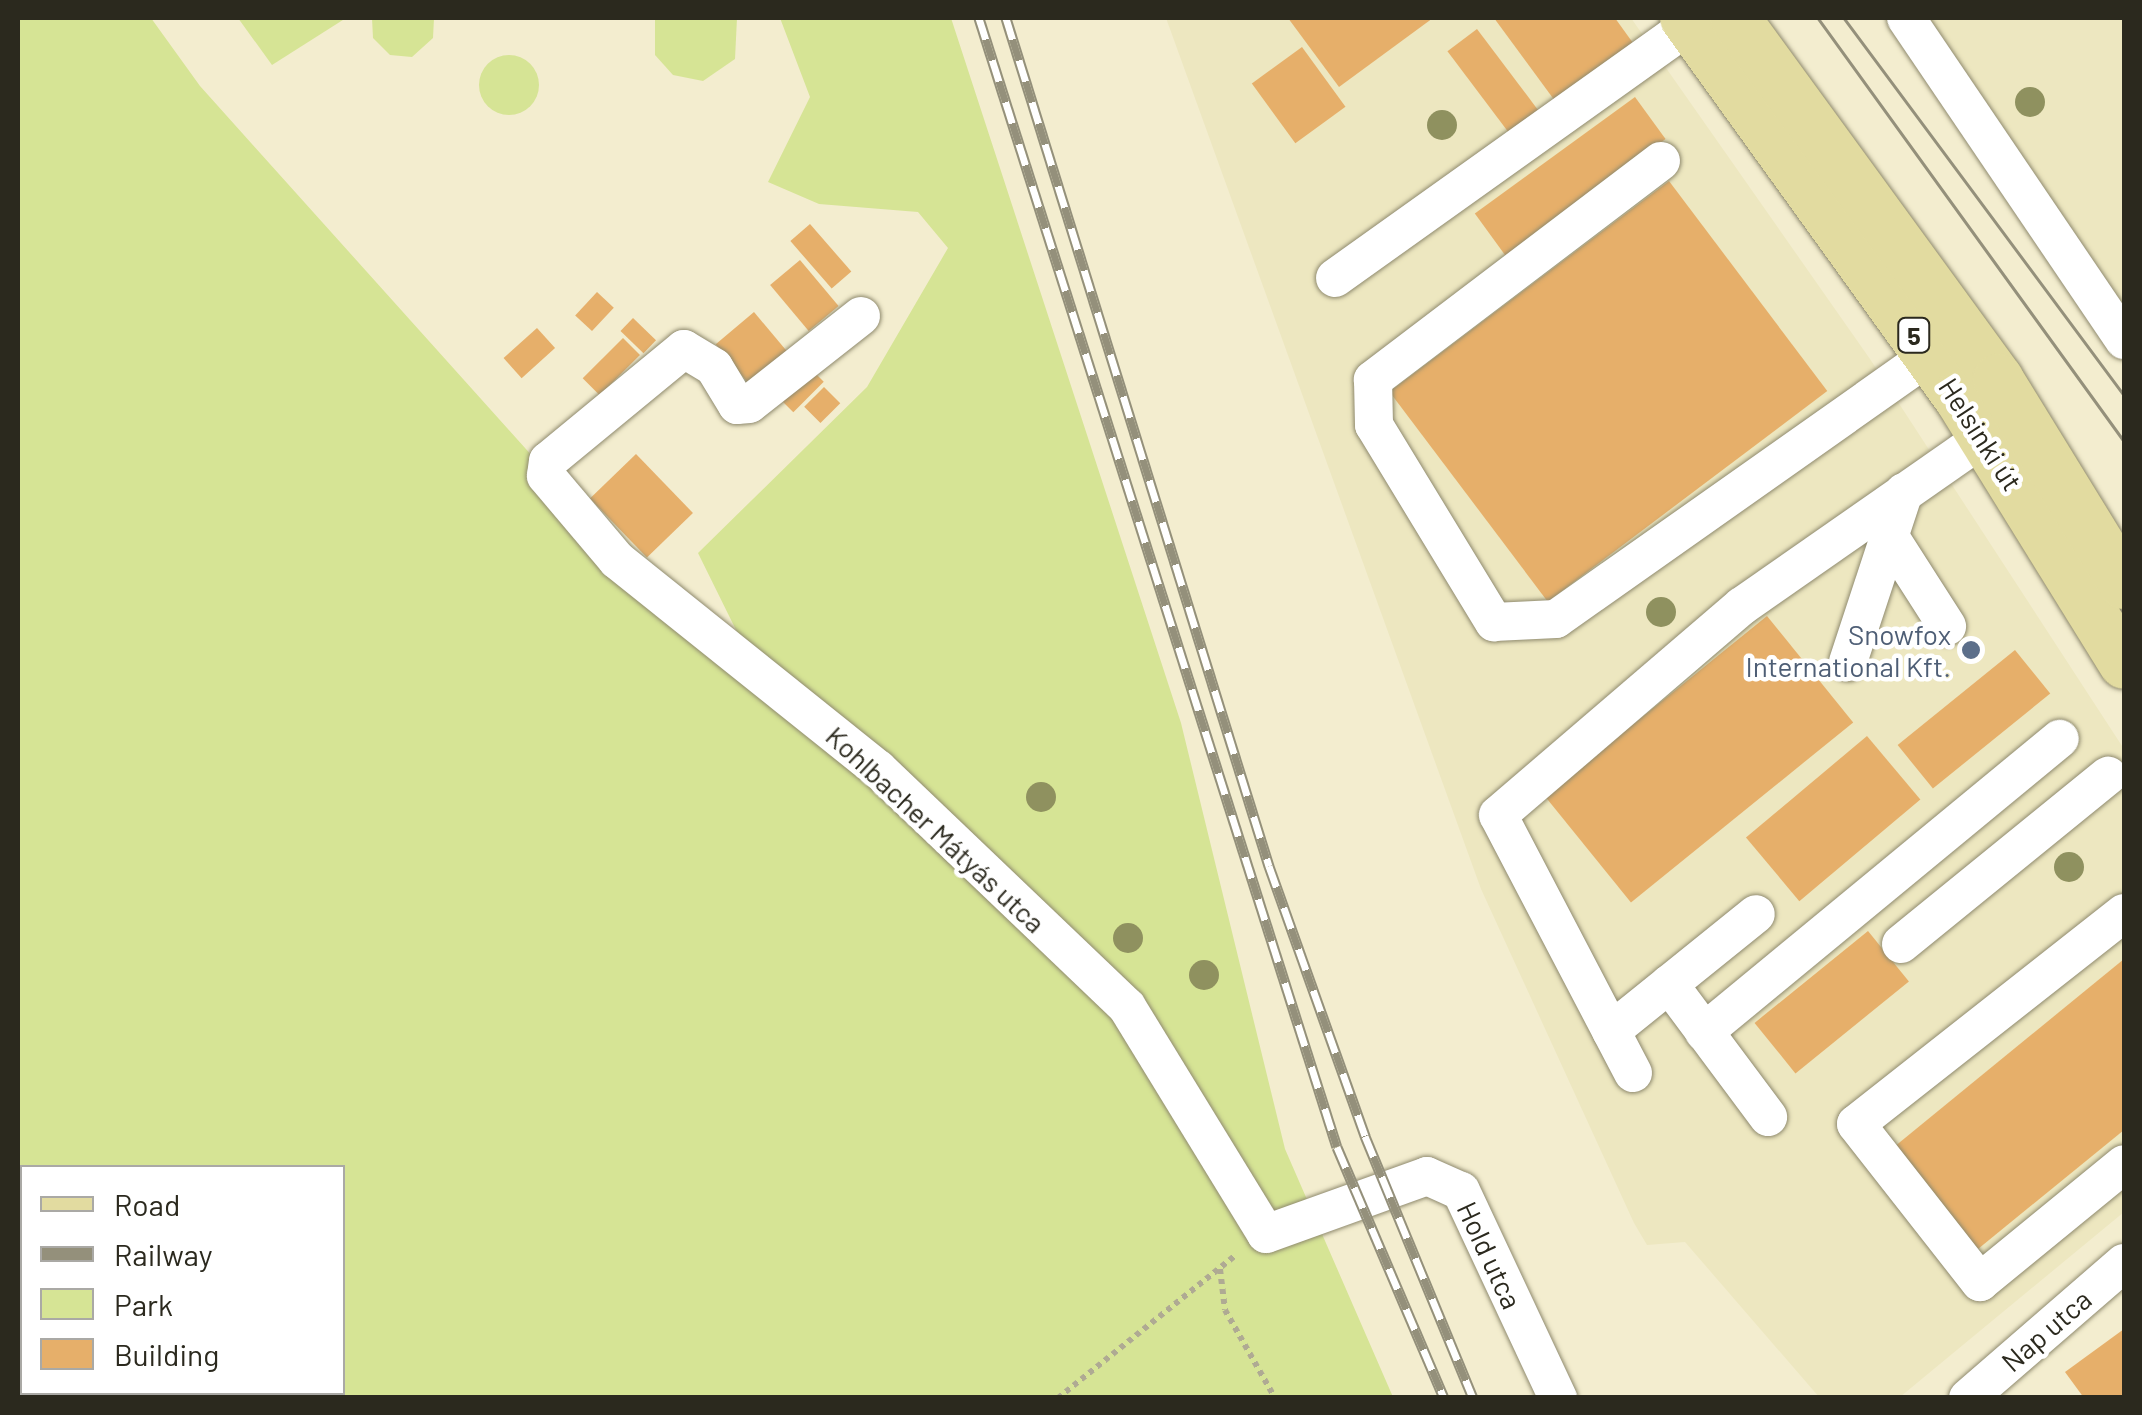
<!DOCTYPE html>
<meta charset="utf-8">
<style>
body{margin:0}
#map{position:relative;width:2142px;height:1415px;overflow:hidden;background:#f3edcf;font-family:Barlow,sans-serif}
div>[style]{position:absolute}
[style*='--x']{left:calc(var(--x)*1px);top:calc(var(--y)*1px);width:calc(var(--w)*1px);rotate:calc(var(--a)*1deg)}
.built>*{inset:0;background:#ede7c0}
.green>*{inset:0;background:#d6e495}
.round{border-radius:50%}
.building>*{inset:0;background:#e6af6a;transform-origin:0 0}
.path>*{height:6px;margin-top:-3px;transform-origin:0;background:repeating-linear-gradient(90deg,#afaa93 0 5px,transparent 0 10px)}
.roads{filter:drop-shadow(0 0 2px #8f8a6e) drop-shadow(0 0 2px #8f8a6e)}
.minor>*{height:38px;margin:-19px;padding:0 19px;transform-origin:19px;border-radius:19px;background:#fff}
.major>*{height:50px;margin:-25px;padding:0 25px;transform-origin:25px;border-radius:25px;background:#e2dba0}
.tram>*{height:2.5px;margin:-1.25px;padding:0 1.25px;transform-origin:1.25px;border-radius:1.25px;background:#94907b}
.rail>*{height:11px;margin-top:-5.5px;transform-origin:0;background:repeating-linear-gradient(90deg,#fff 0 22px,#94907b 0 44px);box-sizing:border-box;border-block:2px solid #94907b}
.trees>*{width:30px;height:30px;margin:-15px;border-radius:50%;background:#8f915f}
.dots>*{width:28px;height:28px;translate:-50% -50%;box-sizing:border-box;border:5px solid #fff;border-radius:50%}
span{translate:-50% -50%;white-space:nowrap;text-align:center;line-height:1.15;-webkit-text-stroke:9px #fff;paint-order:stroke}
.shield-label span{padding:2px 8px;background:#fff;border:2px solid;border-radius:8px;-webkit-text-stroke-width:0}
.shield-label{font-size:25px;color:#2b291e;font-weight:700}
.street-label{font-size:28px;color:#2b291e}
.service-label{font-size:28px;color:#4e5e75}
.right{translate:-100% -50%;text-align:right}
.frame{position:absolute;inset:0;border:20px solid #2b291e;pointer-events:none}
.legend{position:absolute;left:20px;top:1165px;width:325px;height:230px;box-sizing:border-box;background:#fff;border:2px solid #aaa9a5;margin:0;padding:12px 18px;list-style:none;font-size:30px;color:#2b291e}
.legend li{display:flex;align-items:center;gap:20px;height:50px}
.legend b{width:50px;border:2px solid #aaa9a5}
</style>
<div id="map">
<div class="built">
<i style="clip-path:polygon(1166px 18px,1631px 18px,1870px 359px,2124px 749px,2124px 1212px,1900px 1397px,1819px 1397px,1685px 1242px,1647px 1245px,1634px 1223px,1481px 889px)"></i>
<i style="clip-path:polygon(1905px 18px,2124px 18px,2124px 354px)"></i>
</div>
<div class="green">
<i style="clip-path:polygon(evenodd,18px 18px,151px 18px,200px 86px,595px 526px,737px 632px,698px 553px,867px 387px,948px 248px,918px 212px,819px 204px,768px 182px,810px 97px,780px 18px,951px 18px,1181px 723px,1285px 1149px,1393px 1397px,18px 1397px,18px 18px,22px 1168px,342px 1168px,342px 1392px,22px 1392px,22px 1168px)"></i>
<i style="clip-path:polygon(238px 18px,346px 18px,272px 65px)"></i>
<i style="clip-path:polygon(372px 18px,434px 18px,433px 38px,412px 57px,390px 55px,373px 38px)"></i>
<i style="clip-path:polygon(655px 18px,737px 18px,735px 59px,703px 81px,673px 75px,655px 55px)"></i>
<i class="round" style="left:479px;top:55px;width:60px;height:60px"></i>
</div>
<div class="building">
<i style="clip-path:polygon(1288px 18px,1433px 18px,1339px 87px)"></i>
<i style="clip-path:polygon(1494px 18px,1615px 18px,1633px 43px,1555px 101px)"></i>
<i style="left:1477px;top:29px;width:102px;height:37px;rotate:53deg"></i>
<i style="left:1302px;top:47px;width:74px;height:62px;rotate:54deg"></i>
<i style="left:1635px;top:97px;width:52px;height:198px;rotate:54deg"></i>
<i style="left:1669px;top:181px;width:263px;height:350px;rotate:53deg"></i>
<i style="left:810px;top:224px;width:63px;height:26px;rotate:49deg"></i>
<i style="left:800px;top:260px;width:60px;height:39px;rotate:50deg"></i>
<i style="left:597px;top:292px;width:23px;height:32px;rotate:43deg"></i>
<i style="left:754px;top:312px;width:62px;height:50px;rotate:50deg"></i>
<i style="left:633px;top:318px;width:32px;height:18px;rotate:44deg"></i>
<i style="left:537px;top:328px;width:27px;height:45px;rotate:48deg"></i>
<i style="left:623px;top:338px;width:24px;height:57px;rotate:45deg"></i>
<i style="left:811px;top:369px;width:18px;height:43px;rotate:45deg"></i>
<i style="left:824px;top:387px;width:23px;height:28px;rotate:45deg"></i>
<i style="left:636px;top:454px;width:82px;height:64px;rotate:46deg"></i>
<i style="left:1767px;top:616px;width:137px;height:286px;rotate:51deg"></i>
<i style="left:2015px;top:650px;width:56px;height:151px;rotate:51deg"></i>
<i style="left:1867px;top:736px;width:83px;height:158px;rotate:50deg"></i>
<i style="left:1868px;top:931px;width:65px;height:146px;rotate:51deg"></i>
<i style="clip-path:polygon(2124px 959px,2124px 1130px,1978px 1249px,1894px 1147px)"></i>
<i style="clip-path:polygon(2124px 1329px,2124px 1398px,2084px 1398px,2065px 1372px)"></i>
</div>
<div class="path">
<i style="--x:1220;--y:1269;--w:41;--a:83"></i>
<i style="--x:1225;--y:1310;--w:101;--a:60.4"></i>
<i style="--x:1058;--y:1398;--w:228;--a:-38.8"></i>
</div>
<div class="roads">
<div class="minor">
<i style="--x:1906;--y:18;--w:389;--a:55.9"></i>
<i style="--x:1661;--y:161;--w:362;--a:142.8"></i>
<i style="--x:1373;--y:380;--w:45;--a:88.7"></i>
<i style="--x:1374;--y:425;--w:231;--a:58.7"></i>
<i style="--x:1494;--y:622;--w:62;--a:-2.8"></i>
<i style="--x:1556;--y:619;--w:456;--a:-35.2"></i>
<i style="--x:1335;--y:278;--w:436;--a:-35.5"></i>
<i style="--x:861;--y:316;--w:142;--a:141.8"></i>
<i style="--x:749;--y:404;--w:12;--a:175"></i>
<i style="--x:737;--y:405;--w:44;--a:-121.2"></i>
<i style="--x:714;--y:367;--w:35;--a:-149"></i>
<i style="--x:684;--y:349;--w:176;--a:140.5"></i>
<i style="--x:548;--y:461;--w:15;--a:98"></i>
<i style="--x:546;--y:476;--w:110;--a:49.8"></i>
<i style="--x:617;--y:560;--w:334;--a:38.7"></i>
<i style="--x:878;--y:769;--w:344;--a:43.7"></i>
<i style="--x:1127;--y:1007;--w:266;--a:58.5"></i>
<i style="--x:1266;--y:1234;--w:171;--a:-19.8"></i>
<i style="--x:1427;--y:1176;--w:37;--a:24"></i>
<i style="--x:1461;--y:1191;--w:229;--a:64.9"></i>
<i style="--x:1890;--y:537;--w:106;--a:57.4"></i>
<i style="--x:1848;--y:662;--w:179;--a:-71.8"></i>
<i style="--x:2124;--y:913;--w:341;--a:141.8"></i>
<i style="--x:1856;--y:1124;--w:201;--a:51.9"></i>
<i style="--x:1980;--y:1282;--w:186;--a:-39.3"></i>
<i style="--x:1901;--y:944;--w:267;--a:-39.1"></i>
<i style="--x:1669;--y:984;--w:166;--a:53.3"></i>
<i style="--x:1611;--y:1031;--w:186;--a:-38.9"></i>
<i style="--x:1704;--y:1032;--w:461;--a:-39.5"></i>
<i style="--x:1633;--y:1073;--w:291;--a:-117.6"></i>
<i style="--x:1498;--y:815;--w:321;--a:-40.6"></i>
<i style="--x:1742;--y:606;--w:295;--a:-34.9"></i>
<i style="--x:1968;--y:1398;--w:206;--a:-40.9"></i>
</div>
<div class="major">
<i style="--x:1685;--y:18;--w:466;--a:54.2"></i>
<i style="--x:1958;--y:396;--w:315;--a:58.2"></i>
<i style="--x:1735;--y:18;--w:447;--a:53.9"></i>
<i style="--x:1998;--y:379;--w:241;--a:58.4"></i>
</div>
</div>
<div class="tram">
<i style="--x:1818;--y:18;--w:522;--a:54.12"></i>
<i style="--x:1844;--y:18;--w:470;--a:53.4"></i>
</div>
<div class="rail">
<i style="--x:979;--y:18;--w:1184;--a:72.41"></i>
<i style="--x:1337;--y:1147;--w:273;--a:66.9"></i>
<i style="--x:1006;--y:18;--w:888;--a:72.77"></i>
<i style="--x:1269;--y:866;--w:287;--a:70.4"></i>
<i style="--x:1365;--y:1136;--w:283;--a:67.6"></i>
</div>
<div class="trees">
<i style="left:2030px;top:102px"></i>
<i style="left:1442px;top:125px"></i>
<i style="left:1661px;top:612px"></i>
<i style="left:1041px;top:797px"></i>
<i style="left:2069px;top:867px"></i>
<i style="left:1128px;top:938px"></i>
<i style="left:1204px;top:975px"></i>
</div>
<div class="dots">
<i style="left:1971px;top:650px;background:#5c6f8a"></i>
</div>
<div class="shield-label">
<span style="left:1914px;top:335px">5</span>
</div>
<div class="street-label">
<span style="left:1981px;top:434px;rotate:57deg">Helsinki út</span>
<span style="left:936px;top:829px;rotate:43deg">Kohlbacher Mátyás utca</span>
<span style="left:1490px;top:1255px;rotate:65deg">Hold utca</span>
<span style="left:2046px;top:1330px;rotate:-41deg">Nap utca</span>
</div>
<div class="service-label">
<span class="right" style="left:1951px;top:650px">Snowfox<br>International Kft.</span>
</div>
<div class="frame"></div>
<ul class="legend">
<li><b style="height:12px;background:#e2dba0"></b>Road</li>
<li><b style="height:12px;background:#94907b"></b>Railway</li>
<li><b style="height:28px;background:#d6e495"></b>Park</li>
<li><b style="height:28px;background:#e6af6a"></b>Building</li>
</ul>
</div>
